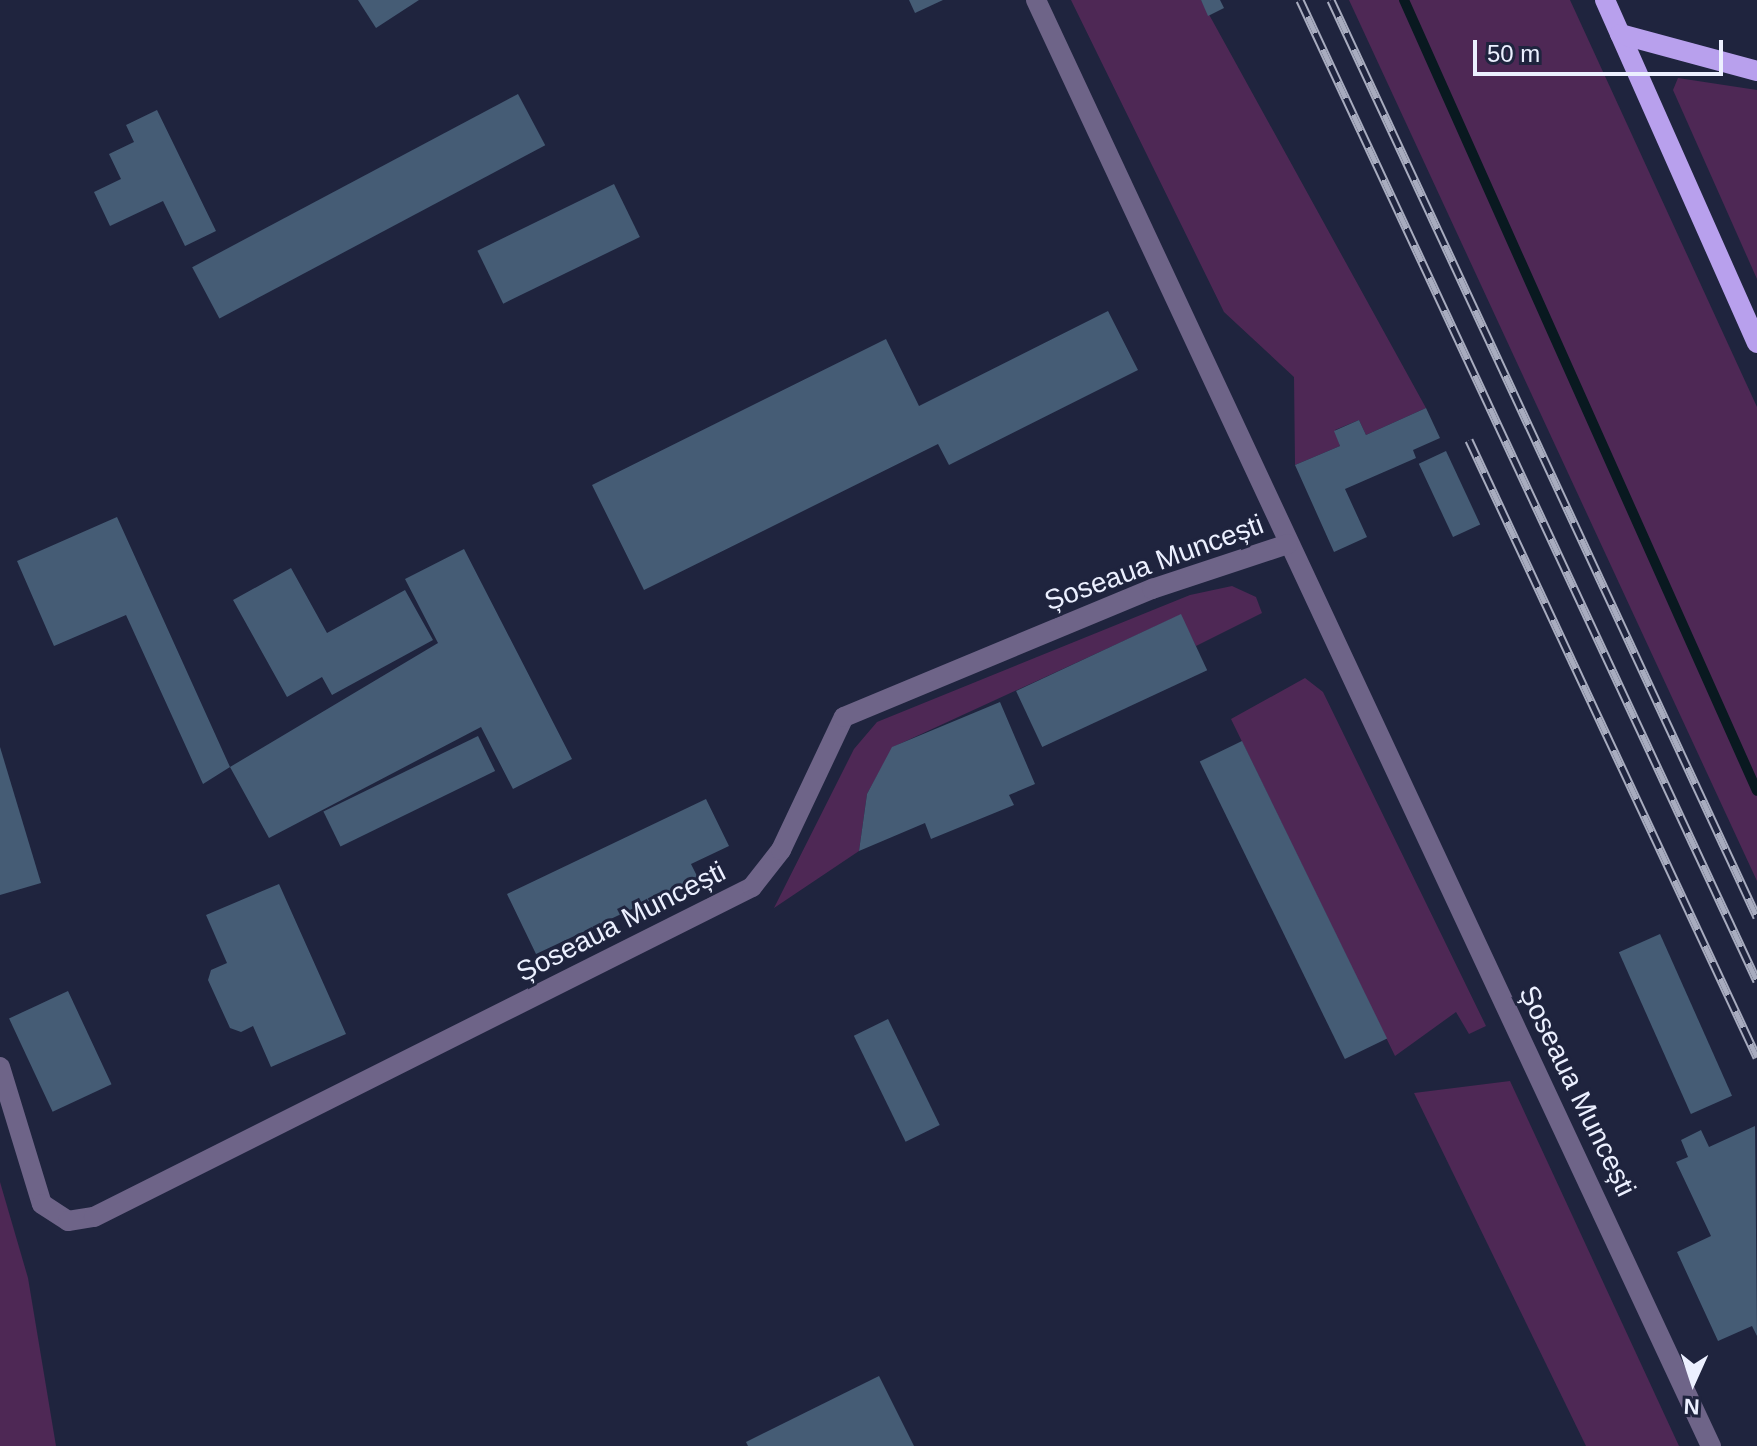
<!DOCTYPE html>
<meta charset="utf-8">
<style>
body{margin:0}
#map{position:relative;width:1757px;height:1446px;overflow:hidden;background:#1f243e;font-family:Arial,sans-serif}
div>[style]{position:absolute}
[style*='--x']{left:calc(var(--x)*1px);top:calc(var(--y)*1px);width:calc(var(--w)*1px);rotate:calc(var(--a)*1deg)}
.green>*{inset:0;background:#4e2855}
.stream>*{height:10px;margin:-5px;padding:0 5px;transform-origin:5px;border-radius:5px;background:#091920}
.building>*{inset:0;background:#455c75;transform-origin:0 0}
.minor>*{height:20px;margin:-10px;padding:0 10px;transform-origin:10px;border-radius:10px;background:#6e6488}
.major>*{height:20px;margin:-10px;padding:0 10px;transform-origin:10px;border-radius:10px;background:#b8a0ed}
.rail>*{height:9px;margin-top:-4.5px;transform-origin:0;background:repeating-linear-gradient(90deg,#1f243e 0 18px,#a8acbf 0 36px);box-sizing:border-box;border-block:2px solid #a8acbf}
span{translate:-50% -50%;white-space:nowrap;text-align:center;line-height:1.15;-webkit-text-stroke:6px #1f243e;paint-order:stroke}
.street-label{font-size:28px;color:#ecf0ff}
.north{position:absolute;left:1653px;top:1342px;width:80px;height:80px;-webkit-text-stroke:6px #1f243e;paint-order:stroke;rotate:183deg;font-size:22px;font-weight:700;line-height:32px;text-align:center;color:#ecf0ff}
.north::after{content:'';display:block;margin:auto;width:28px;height:36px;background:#ecf0ff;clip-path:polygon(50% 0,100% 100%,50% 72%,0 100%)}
.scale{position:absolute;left:1473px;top:40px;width:250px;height:36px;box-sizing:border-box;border:4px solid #ecf0ff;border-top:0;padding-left:10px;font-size:24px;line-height:28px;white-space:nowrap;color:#ecf0ff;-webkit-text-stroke:6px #1f243e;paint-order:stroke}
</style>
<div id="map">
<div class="green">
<i style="clip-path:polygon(1071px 0,1201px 0,1426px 408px,1366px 435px,1359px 420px,1335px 430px,1340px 446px,1295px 465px,1294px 377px,1224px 312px)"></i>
<i style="clip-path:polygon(1349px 0,1570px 0,1757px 407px,1757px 881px)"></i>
<i style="clip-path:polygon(1678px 78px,1757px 90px,1757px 279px,1673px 90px)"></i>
<i style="clip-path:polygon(1232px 586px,1256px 597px,1262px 613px,1196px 646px,1180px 615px,893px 747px,867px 794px,859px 851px,774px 908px,854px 749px,877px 722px,1190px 595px)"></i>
<i style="clip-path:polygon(1305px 678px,1323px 692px,1486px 1026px,1469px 1034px,1456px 1012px,1395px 1056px,1231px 719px)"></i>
<i style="clip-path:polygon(1510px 1081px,1679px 1446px,1586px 1446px,1414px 1093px)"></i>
<i style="clip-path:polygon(0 1182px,28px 1278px,56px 1446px,0 1446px)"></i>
</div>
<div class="stream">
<i style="--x:1404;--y:0;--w:866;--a:65.95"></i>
</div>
<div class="building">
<i style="clip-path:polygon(358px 0,419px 0,376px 28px)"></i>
<i style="clip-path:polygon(909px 0,943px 0,915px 13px)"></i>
<i style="clip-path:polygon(1201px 0,1220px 0,1224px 8px,1208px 16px)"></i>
<i style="left:518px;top:94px;width:58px;height:369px;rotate:62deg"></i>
<i style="clip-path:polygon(157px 110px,216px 231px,185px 246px,163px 201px,110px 226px,94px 192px,121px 179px,109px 154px,134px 142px,126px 125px)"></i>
<i style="left:614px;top:184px;width:59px;height:152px;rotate:64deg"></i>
<i style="clip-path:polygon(1108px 311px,1138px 370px,949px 465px,938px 444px,644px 590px,592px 485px,886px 339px,919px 406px)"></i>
<i style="clip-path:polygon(1426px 408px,1440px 438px,1413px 450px,1416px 458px,1345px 489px,1367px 537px,1334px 552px,1295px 465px,1340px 446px,1334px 431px,1359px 420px,1366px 435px)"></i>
<i style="left:1446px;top:451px;width:81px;height:30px;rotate:65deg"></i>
<i style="clip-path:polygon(117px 517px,230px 767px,203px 784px,126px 615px,54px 646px,17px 561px)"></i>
<i style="clip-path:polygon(464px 549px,572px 759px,513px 789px,481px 727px,269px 838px,230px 767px,438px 643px,405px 579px)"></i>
<i style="clip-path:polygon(291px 568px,327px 633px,405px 590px,433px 640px,332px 695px,322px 677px,287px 697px,233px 600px)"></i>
<i style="left:1181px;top:614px;width:62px;height:182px;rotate:65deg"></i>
<i style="clip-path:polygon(1000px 702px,1035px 784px,1009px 795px,1014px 805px,931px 839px,925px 823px,859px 851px,867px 794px,892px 747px)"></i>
<i style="left:478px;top:736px;width:39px;height:172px;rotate:64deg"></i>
<i style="left:1242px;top:741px;width:331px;height:47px;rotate:64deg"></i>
<i style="clip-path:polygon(0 747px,41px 883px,0 895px)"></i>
<i style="clip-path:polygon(706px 799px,729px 846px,691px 864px,698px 878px,536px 954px,507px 894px)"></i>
<i style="clip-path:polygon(279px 884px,346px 1034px,271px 1067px,253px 1026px,241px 1032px,230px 1028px,208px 980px,211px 970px,227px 963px,206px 915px)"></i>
<i style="left:1660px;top:934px;width:177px;height:45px;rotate:66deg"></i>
<i style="left:68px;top:991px;width:103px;height:65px;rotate:65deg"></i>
<i style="left:888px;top:1019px;width:118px;height:38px;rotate:64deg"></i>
<i style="clip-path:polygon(1755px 1126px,1757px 1336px,1752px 1326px,1718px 1341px,1677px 1252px,1711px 1236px,1676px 1162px,1688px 1157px,1681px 1140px,1701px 1130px,1709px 1147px)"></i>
<i style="clip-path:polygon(879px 1376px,914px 1446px,748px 1446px,746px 1442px)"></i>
</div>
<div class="minor">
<i style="--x:1036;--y:0;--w:1596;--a:64.98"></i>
<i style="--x:0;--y:1067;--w:143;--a:73"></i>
<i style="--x:42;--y:1204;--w:31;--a:33"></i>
<i style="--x:68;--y:1221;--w:26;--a:-9"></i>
<i style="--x:94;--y:1217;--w:736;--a:-26.63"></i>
<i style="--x:752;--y:887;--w:47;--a:-51.9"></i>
<i style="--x:781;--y:850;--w:147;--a:-64.7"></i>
<i style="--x:844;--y:717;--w:334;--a:-22.6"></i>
<i style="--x:1152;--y:589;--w:143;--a:-18.3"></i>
</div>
<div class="major">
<i style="--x:1605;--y:0;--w:375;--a:66.1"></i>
<i style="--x:1620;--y:34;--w:142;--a:15.1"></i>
</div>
<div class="rail">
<i style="--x:1300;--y:0;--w:1082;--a:65.02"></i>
<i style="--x:1331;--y:0;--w:1011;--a:65.08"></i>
<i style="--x:1469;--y:440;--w:681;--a:64.98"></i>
</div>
<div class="street-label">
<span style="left:1154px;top:563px;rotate:-20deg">Șoseaua Muncești</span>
<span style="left:621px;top:922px;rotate:-27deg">Șoseaua Muncești</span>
<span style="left:1577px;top:1091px;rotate:64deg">Șoseaua Muncești</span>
</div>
<div class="north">N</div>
<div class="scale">50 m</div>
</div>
